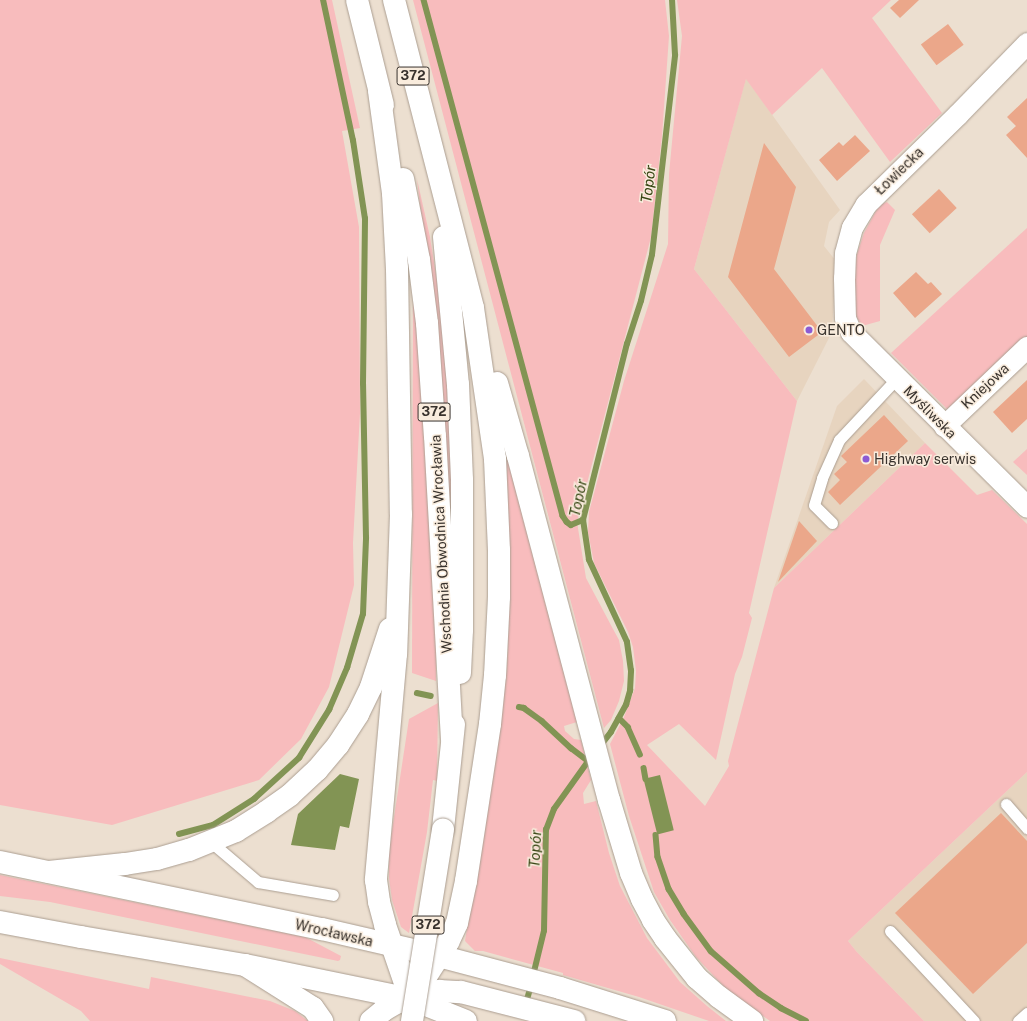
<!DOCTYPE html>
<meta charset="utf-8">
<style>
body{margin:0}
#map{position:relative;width:1027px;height:1021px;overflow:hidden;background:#ecdfd0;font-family:"Public Sans",sans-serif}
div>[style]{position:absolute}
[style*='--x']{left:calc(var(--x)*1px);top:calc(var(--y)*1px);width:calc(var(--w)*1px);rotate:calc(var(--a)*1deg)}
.built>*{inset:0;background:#e7d4bf}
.green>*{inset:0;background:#f8bcbd}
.water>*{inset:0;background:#829454;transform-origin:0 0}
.stream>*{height:5.5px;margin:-2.75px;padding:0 2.75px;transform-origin:2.75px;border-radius:2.75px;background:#829454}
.building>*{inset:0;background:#eba78a;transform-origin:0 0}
.roads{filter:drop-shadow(0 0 1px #ab9e91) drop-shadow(0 0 1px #ab9e91)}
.service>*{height:11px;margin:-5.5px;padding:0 5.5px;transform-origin:5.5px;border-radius:5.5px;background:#fff}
.minor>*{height:21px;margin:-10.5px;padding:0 10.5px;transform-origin:10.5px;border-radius:10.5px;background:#fff}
.secondary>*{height:22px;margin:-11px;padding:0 11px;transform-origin:11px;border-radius:11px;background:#fff}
.primary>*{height:22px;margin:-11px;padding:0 11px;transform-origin:11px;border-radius:11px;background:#fff}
.bridges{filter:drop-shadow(0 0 1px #ab9e91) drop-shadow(0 0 1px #ab9e91)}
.primary-bridge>*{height:22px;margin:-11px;padding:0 11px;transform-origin:11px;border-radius:11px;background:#fff}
.dots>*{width:11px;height:11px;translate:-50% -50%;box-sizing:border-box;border:2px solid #f9ecdd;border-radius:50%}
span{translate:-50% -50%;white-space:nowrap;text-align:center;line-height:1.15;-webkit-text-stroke:3px #f9ecdd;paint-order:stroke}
.shield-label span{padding:1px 3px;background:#f9ecdd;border:1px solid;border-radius:3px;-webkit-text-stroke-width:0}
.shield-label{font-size:13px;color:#38322d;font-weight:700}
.street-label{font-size:14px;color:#38322d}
.poi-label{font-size:14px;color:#38322d}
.left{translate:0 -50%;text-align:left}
.water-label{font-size:15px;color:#3a4615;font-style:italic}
</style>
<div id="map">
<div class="built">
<i style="clip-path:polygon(746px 78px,840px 210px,829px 222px,824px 246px,836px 261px,832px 332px,797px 401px,694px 269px)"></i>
<i style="clip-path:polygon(864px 379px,925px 443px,774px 588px,837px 406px)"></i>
<i style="clip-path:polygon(1027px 772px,1027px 1021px,924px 1021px,856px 951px,848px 941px)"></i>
</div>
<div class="green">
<i style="clip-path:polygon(0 0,332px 0,360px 128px,342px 131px,359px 227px,360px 413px,353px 543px,354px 585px,329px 687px,301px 739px,259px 780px,112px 825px,0 805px)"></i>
<i style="clip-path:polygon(413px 0,665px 0,669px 36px,662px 136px,651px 237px,577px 522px,586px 578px,613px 629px,619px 640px,623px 661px,624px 681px,619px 701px,611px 720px,604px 728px)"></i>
<i style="clip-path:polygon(677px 0,891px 0,872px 18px,942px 113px,890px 162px,822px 68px,772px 115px,746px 79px,694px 269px,797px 401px,749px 613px,752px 618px,742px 657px,735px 674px,716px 760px,679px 724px,647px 745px,705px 806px,729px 766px,728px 761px,774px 588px,925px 443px,977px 495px,992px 490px,1027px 524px,1027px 772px,848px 941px,856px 951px,924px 1021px,770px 1021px,727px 990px,696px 957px,670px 920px,654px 892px,629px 816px,610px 744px,624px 717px,635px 688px,636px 671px,633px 647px,628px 632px,594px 563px,588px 532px,589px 512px,624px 381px,668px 244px,669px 174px,682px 36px)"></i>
<i style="clip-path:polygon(417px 179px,430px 237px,441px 307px,448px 388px,455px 568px,423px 231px)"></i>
<i style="clip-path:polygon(887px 202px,895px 210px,880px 245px,880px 321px,862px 326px,857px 318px,853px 300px,853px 282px,857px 254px,864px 233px,877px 209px,882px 204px)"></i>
<i style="clip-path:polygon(1027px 228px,1027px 360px,948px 410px,891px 353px)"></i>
<i style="clip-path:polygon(416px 295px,436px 583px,436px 681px,412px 673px,413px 296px)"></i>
<i style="clip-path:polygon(1027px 449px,1027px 475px,1013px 462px)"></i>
<i style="clip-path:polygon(506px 453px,577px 722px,564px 726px,565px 731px,574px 739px,581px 740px,591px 780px,583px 793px,584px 804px,596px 801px,609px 853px,620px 886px,647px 938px,680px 982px,707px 1006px,726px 1021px,709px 1021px,639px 997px,563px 975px,563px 973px,483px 951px,475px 951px,465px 941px,503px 702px,507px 665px,510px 587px)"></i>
<i style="clip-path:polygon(438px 703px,437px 781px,433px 780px,427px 832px,409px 933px,401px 927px,392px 900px,389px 878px,389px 850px,409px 719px)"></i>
<i style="clip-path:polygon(0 875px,305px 937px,341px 956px,340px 960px,338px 961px,50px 902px,0 896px)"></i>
<i style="clip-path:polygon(0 958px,149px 989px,151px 977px,270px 1001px,295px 1011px,308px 1021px,90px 1021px,81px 1011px,0 964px)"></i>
</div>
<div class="water">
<i style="clip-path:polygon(340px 774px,359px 779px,349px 828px,340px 826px,335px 850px,291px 845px,298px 814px)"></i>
<i style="left:660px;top:775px;width:57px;height:17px;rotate:76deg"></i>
</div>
<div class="stream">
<i style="--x:424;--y:0;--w:534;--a:74.92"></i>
<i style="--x:563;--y:516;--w:7;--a:56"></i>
<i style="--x:567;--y:522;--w:5;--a:37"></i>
<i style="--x:571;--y:525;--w:13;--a:-23"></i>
<i style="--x:417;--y:693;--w:14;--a:12"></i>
<i style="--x:519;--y:707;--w:5;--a:11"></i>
<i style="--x:524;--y:708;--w:22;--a:36"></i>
<i style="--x:542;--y:721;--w:40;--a:43"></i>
<i style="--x:571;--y:748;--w:21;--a:37"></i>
<i style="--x:619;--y:718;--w:13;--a:45"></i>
<i style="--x:628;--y:727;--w:30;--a:66"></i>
<i style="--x:601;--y:745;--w:16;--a:-52"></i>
<i style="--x:611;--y:732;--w:31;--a:-61"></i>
<i style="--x:626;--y:705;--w:15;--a:-74"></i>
<i style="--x:630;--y:691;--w:20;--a:-87"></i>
<i style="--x:631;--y:671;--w:29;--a:-98"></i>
<i style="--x:627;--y:642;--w:90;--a:-114.9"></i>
<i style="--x:589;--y:560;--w:40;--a:-98.5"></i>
<i style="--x:583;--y:520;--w:181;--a:-76"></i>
<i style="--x:627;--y:344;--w:45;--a:-72"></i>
<i style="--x:641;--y:301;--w:47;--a:-76.6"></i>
<i style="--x:652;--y:255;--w:201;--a:-83.4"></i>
<i style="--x:675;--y:55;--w:55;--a:-93.1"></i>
<i style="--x:644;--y:768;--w:11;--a:80"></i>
<i style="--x:179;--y:834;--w:35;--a:-15"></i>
<i style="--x:213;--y:825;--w:49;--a:-32.4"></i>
<i style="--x:254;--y:799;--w:61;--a:-42.3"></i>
<i style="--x:299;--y:758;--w:57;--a:-58"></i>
<i style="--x:329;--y:710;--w:46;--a:-66.8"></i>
<i style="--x:347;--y:668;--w:56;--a:-73.5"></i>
<i style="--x:363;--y:614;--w:76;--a:-87.7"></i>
<i style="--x:366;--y:538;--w:154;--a:-91.1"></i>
<i style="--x:363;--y:384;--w:165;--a:-89.3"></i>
<i style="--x:365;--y:219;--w:79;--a:-98.7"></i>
<i style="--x:353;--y:141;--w:144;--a:-102"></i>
<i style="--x:656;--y:835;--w:22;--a:85"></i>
<i style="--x:658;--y:857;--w:34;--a:71"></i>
<i style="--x:669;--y:889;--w:29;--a:59"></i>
<i style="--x:684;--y:914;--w:46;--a:53.9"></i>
<i style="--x:711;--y:951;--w:64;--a:41.2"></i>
<i style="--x:759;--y:993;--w:27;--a:34"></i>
<i style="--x:781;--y:1008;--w:28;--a:27"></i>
<i style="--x:533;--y:976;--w:46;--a:-76.3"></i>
<i style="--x:544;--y:931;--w:101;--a:-88.9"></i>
<i style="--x:546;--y:830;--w:22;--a:-69"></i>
<i style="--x:554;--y:809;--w:65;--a:-54.4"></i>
<i style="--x:526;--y:1003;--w:19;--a:-74"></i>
</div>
<div class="building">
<i style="clip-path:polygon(899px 0,919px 0,900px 18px,890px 8px)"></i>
<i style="left:948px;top:24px;width:26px;height:34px;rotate:53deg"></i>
<i style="clip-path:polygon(1027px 98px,1027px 158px,1006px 135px,1016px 126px,1007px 117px)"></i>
<i style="clip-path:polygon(855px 135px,870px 151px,837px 181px,819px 160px,839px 142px,843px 146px)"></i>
<i style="clip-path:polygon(764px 143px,796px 187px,774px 269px,822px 332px,789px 357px,728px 277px)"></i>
<i style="left:939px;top:189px;width:26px;height:37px;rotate:47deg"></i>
<i style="clip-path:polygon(916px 272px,928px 284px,931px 282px,942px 294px,915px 318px,893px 293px)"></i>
<i style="clip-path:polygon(1027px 380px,1027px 419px,1012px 433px,993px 412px)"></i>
<i style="clip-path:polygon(884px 415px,908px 441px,840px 505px,828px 492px,840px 480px,834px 474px,847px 462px,841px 456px)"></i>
<i style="clip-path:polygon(799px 521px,817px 541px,778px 582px)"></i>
<i style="clip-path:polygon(1001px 813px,1027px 841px,1027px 943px,973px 994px,895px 913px)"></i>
</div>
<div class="roads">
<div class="service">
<i style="--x:832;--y:523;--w:25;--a:-135"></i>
<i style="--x:814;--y:505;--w:28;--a:-73"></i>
<i style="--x:822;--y:478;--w:42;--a:-65.9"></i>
<i style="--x:839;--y:440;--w:85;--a:-46.9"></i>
<i style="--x:1006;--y:804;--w:32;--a:49"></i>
<i style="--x:211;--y:842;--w:62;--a:40.4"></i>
<i style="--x:258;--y:882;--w:76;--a:9.8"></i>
<i style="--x:890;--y:931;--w:123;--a:47"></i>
<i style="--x:1018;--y:1021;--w:12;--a:-42"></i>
</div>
<div class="minor">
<i style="--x:1027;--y:43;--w:99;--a:134.2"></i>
<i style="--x:958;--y:114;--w:129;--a:135.6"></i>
<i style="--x:866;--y:204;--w:27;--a:121"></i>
<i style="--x:852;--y:227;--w:27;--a:105"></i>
<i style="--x:845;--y:253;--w:25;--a:92"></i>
<i style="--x:844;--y:278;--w:40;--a:88.6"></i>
<i style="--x:845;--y:318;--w:15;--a:67"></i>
<i style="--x:851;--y:332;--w:248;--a:44.8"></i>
<i style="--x:944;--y:426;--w:115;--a:-43.6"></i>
</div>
<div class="secondary">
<i style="--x:0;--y:862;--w:329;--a:11.8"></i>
<i style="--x:322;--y:929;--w:120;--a:13"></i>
<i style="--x:439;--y:956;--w:125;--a:14.8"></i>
<i style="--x:560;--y:988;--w:110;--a:17.4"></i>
<i style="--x:0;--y:922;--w:82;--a:10.5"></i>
<i style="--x:81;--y:937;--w:166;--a:9.7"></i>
<i style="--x:245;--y:965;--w:169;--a:11.6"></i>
<i style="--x:411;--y:999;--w:59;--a:21.8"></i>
</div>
<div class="primary">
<i style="--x:357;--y:0;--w:108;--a:76.1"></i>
<i style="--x:394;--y:0;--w:318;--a:75.6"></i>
<i style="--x:473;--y:308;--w:153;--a:81.7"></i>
<i style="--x:495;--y:459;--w:91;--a:87.5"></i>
<i style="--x:499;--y:550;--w:47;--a:90"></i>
<i style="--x:499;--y:597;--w:78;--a:92.9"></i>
<i style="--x:495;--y:675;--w:49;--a:95.8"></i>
<i style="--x:490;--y:724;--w:159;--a:98.7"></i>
<i style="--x:466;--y:881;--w:43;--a:102.1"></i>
<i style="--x:457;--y:923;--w:21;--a:115"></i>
<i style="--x:448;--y:942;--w:59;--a:122.6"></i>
<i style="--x:379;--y:91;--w:103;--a:82.2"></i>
<i style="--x:393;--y:193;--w:76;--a:87"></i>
<i style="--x:397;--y:269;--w:245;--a:89.1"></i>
<i style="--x:401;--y:514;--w:140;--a:92"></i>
<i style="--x:396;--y:654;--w:227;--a:95.1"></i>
<i style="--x:376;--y:880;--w:22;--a:82"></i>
<i style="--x:379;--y:902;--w:24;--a:75"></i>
<i style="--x:385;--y:925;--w:89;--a:71"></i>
<i style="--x:403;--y:179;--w:83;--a:78.8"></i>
<i style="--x:419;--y:260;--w:64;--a:82.8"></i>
<i style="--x:427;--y:323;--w:113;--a:86"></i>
<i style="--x:435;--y:436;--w:303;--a:86.8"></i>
<i style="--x:444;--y:237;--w:148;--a:84.6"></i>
<i style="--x:458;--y:384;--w:96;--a:87.6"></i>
<i style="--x:462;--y:480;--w:150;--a:90"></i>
<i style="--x:462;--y:630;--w:43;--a:92.7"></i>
<i style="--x:497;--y:383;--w:76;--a:74"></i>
<i style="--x:518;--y:456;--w:356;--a:75.2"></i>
<i style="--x:609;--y:800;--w:76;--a:73.2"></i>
<i style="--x:631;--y:873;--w:28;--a:67"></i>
<i style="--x:642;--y:899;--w:24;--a:62"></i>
<i style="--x:653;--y:920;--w:22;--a:56"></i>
<i style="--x:665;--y:938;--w:51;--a:51.3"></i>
<i style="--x:697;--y:978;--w:29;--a:41"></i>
<i style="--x:719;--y:997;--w:41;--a:36"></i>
<i style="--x:443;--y:829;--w:105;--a:-84"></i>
<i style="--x:49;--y:872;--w:76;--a:-6"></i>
<i style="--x:125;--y:864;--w:32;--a:-9"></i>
<i style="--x:157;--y:859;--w:33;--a:-16"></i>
<i style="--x:189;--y:850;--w:51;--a:-22"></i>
<i style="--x:236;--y:831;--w:36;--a:-32"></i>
<i style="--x:266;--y:812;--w:29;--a:-35"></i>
<i style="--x:290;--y:795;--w:37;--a:-43"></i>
<i style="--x:317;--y:770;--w:33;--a:-50"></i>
<i style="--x:338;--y:745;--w:37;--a:-57"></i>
<i style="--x:358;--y:714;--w:30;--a:-64"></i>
<i style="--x:371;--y:687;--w:61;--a:-71.9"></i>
<i style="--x:245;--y:965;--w:80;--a:32.3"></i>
<i style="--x:313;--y:1008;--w:16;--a:55"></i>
<i style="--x:371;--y:1021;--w:17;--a:-40"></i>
<i style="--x:384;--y:1010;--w:14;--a:-30"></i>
<i style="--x:396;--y:1003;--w:45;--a:-15.6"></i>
<i style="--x:439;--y:991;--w:22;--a:3"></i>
<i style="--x:461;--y:992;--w:117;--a:14.4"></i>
</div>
</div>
<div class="bridges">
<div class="primary-bridge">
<i style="--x:412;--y:1021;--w:194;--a:-80.8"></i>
</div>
</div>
<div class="dots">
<i style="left:809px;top:330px;background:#8c5bd4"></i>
<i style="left:866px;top:459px;background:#8c5bd4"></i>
</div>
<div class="shield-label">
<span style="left:413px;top:76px">372</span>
<span style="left:434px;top:412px">372</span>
<span style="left:428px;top:925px">372</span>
</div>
<div class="street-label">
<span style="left:899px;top:171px;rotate:-44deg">Łowiecka</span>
<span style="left:985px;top:386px;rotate:-43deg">Kniejowa</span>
<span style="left:930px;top:412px;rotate:45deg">Myśliwska</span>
<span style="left:441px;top:544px;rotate:-93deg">Wschodnia Obwodnica Wrocławia</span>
<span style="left:334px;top:933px;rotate:13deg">Wrocławska</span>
</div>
<div class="poi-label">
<span class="left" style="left:817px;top:330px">GENTO</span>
<span class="left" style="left:874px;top:459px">Highway serwis</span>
</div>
<div class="water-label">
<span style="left:648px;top:184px;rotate:-83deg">Topór</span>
<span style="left:578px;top:498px;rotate:-78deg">Topór</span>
<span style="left:535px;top:849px;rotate:-87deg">Topór</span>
</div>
</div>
